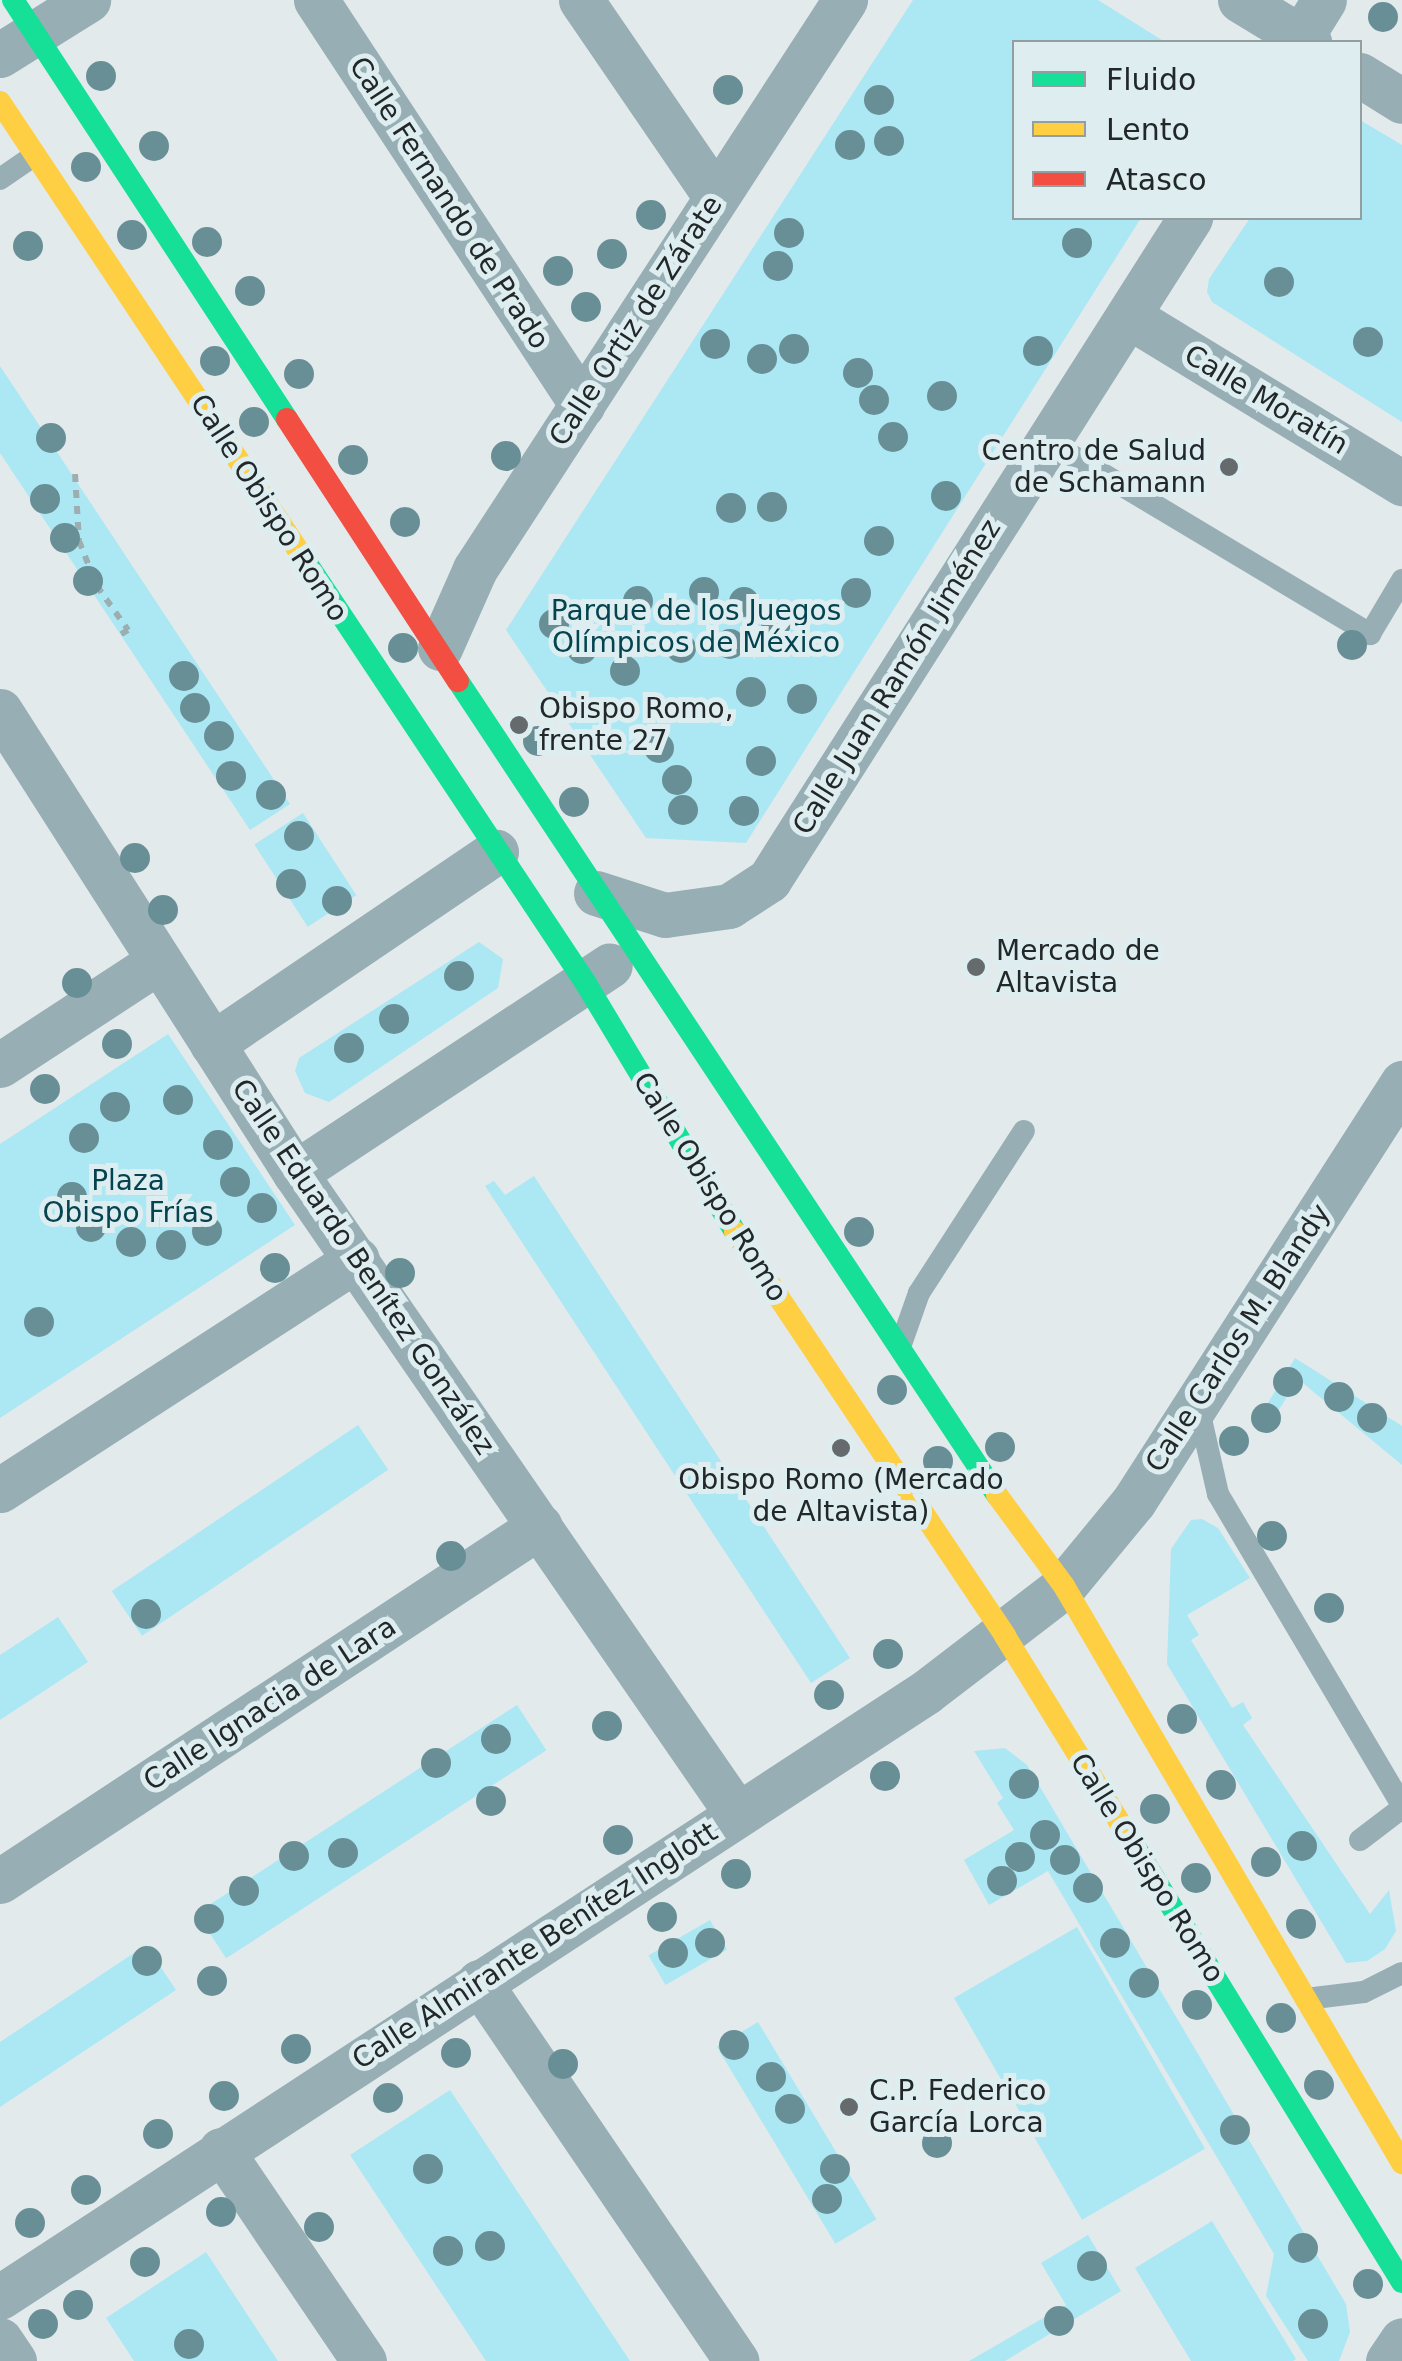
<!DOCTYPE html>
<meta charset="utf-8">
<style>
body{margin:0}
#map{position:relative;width:1402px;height:2361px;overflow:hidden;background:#e2eaec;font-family:"DejaVu Sans",sans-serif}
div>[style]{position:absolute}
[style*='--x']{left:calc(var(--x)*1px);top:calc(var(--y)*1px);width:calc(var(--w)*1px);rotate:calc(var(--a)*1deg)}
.green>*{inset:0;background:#ace7f4;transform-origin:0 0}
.path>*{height:6px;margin-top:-3px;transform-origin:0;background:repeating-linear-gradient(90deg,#9daeb1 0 8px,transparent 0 16px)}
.lane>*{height:22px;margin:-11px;padding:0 11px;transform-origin:11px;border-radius:11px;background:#96aeb4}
.street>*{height:45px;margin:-22.5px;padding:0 22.5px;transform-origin:22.5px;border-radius:22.5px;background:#96aeb4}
.fast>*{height:22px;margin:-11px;padding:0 11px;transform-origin:11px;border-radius:11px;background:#16e098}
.slow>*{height:22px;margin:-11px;padding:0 11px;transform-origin:11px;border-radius:11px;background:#ffcf43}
.jam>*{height:22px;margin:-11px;padding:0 11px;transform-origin:11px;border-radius:11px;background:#f24e42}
.trees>*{width:30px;height:30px;margin:-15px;border-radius:50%;background:#688f96}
.dots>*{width:28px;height:28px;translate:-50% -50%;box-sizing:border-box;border:5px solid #deedf0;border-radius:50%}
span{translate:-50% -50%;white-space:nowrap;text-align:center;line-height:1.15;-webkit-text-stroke:10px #deedf0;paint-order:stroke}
.street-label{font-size:28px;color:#222729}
.poi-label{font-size:28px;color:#222729}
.right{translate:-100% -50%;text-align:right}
.left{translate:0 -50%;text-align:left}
.park-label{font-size:28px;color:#044450}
.legend{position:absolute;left:1012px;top:40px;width:350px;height:180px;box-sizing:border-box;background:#deedf0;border:2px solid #939ea0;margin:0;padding:12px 18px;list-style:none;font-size:30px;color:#222729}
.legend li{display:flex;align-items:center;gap:20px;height:50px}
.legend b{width:50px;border:2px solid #939ea0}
</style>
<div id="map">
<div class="green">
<i style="clip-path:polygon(913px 0,1098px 0,1165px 42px,1014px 42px,1014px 218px,1141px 218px,746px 843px,646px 838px,506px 630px)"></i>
<i style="clip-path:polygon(1360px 120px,1402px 145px,1402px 422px,1212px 302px,1207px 292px,1209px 279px,1250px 218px,1360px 218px)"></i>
<i style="clip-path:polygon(0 366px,290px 804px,250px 830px,0 453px)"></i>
<i style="left:303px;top:813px;width:98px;height:58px;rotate:57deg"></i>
<i style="clip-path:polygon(479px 942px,503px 959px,498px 988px,329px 1102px,305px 1093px,295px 1071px,299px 1058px)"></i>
<i style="clip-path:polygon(168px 1034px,295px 1225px,0 1418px,0 1144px)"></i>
<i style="clip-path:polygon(534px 1176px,850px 1658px,811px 1683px,485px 1186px,494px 1181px,505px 1195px)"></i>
<i style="clip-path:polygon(1295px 1358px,1402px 1426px,1402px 1465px,1298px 1379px,1267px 1429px,1257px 1421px)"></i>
<i style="left:358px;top:1425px;width:54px;height:297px;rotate:56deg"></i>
<i style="clip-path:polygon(1202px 1519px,1218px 1528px,1250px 1578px,1187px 1615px,1199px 1635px,1191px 1640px,1232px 1708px,1243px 1702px,1252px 1718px,1243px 1725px,1370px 1914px,1389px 1890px,1396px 1931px,1385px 1949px,1367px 1961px,1346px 1963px,1167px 1664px,1171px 1549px,1191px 1520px)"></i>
<i style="clip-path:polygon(58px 1617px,88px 1662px,0 1720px,0 1655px)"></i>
<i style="left:517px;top:1705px;width:54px;height:382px;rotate:57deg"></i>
<i style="clip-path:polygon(1005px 1748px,1027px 1765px,1346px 2304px,1350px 2332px,1339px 2361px,1308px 2361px,1266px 2296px,1274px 2254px,1048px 1871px,989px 1905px,964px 1860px,1014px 1830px,997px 1803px,1003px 1798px,974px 1751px)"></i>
<i style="left:710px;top:1920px;width:34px;height:71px;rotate:60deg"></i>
<i style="left:1077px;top:1927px;width:256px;height:142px;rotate:60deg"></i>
<i style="clip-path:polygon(146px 1945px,176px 1990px,0 2107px,0 2042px)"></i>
<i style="left:758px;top:2022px;width:230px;height:48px;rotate:59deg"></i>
<i style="clip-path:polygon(450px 2090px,630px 2361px,486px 2361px,350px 2155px)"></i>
<i style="clip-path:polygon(1212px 2221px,1296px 2359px,1293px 2361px,1191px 2361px,1135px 2268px)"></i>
<i style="clip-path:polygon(1088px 2235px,1121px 2291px,1005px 2361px,969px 2361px,1066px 2305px,1041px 2263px)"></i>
<i style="clip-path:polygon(206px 2252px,278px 2361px,134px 2361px,106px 2318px)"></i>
</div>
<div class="path">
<i style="--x:75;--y:474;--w:67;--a:86.6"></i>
<i style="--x:79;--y:541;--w:48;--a:68.2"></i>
<i style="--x:97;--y:586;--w:54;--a:54.8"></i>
<i style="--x:128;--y:630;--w:9;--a:148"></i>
</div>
<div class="lane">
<i style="--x:0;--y:179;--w:42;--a:-34.4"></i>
<i style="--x:1046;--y:440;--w:378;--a:30.9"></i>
<i style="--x:1370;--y:634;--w:63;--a:-59.3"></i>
<i style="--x:901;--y:1344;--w:54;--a:-70.6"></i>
<i style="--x:919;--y:1293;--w:193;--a:-57.1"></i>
<i style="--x:1198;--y:1406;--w:90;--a:77.2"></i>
<i style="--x:1218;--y:1494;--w:361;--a:59.4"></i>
<i style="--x:1360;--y:1840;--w:53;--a:-37.3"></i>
<i style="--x:1306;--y:1999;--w:58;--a:-6.9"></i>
<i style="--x:1364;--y:1992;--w:42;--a:-26.6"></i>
</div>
<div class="street">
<i style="--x:316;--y:0;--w:485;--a:56.7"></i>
<i style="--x:581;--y:0;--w:239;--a:55.6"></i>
<i style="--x:1240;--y:0;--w:81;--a:31.3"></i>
<i style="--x:1298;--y:42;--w:49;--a:-58.2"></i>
<i style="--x:0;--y:55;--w:104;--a:-32"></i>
<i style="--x:1360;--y:75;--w:49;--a:31.8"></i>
<i style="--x:1130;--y:317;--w:319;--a:31.4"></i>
<i style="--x:440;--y:648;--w:86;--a:-66.1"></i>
<i style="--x:475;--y:569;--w:679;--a:-56.97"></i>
<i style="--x:0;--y:711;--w:548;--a:57.44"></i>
<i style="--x:295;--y:1173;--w:779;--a:55.41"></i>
<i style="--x:596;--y:893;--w:72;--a:17.7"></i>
<i style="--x:665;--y:915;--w:65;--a:-8"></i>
<i style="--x:729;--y:906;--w:48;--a:-33"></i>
<i style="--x:769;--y:880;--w:785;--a:-57.55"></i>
<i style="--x:212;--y:1044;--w:343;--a:-34.1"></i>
<i style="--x:0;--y:1065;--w:190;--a:-33.2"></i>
<i style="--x:295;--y:1173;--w:377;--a:-33.4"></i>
<i style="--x:0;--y:1490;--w:425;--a:-32.9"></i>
<i style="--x:0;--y:1881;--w:646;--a:-33.32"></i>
<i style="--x:479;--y:1982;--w:458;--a:55.8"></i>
<i style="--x:221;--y:2150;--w:255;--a:55.9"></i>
<i style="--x:0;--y:2297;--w:1106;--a:-33.16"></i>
<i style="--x:926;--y:1692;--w:174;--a:-37.5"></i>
<i style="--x:1064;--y:1586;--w:110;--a:-50.5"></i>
<i style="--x:1134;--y:1501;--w:497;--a:-57.3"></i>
<i style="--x:0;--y:2340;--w:25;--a:56"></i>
<i style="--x:1388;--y:2361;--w:25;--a:-56"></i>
</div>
<div class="fast">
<i style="--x:13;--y:0;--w:501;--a:56.82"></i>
<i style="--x:302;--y:556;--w:511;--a:56.4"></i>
<i style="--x:585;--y:982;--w:292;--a:59"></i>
<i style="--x:458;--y:681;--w:976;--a:56.49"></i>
<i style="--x:1122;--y:1826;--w:535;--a:58.45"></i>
</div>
<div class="slow">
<i style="--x:0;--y:102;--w:545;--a:56.37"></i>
<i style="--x:735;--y:1232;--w:486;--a:56.2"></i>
<i style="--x:1005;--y:1636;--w:223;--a:58.4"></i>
<i style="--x:997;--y:1495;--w:113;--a:53.6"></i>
<i style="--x:1064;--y:1586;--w:669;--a:59.64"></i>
</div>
<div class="jam">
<i style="--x:287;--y:419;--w:313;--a:56.9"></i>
</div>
<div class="trees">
<i style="left:1383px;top:17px"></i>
<i style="left:101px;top:76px"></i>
<i style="left:728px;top:90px"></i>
<i style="left:879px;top:100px"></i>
<i style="left:889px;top:141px"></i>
<i style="left:850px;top:145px"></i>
<i style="left:154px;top:146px"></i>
<i style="left:86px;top:167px"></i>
<i style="left:651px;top:215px"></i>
<i style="left:789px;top:233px"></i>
<i style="left:132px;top:235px"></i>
<i style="left:207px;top:242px"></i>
<i style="left:1077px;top:243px"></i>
<i style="left:28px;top:246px"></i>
<i style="left:612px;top:254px"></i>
<i style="left:778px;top:266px"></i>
<i style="left:558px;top:271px"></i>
<i style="left:1279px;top:282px"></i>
<i style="left:250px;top:291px"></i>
<i style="left:586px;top:307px"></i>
<i style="left:1368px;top:342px"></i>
<i style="left:715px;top:344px"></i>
<i style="left:794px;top:349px"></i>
<i style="left:1038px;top:351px"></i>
<i style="left:762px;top:359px"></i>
<i style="left:215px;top:361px"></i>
<i style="left:858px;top:373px"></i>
<i style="left:299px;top:374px"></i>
<i style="left:942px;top:396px"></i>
<i style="left:874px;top:400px"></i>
<i style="left:254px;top:422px"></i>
<i style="left:893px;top:437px"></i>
<i style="left:51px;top:438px"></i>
<i style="left:506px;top:456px"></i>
<i style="left:353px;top:460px"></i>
<i style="left:946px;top:496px"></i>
<i style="left:45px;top:499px"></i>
<i style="left:772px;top:507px"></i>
<i style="left:731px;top:508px"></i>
<i style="left:405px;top:522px"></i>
<i style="left:65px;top:538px"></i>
<i style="left:879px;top:541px"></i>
<i style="left:88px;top:581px"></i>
<i style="left:704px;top:592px"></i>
<i style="left:856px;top:593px"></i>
<i style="left:638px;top:601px"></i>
<i style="left:744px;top:602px"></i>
<i style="left:776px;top:623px"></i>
<i style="left:554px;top:624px"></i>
<i style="left:730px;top:644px"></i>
<i style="left:1352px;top:645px"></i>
<i style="left:403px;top:648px"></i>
<i style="left:681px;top:648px"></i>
<i style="left:582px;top:649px"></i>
<i style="left:625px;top:671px"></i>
<i style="left:184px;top:676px"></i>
<i style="left:751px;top:692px"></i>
<i style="left:802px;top:699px"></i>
<i style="left:195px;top:708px"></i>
<i style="left:219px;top:736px"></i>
<i style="left:538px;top:741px"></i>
<i style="left:659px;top:748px"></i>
<i style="left:761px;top:761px"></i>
<i style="left:231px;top:776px"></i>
<i style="left:677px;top:780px"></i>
<i style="left:271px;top:795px"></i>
<i style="left:574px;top:802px"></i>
<i style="left:683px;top:810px"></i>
<i style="left:744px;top:811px"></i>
<i style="left:299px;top:836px"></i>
<i style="left:135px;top:858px"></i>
<i style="left:291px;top:884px"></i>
<i style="left:337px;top:901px"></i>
<i style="left:163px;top:910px"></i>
<i style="left:459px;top:976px"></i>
<i style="left:77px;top:983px"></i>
<i style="left:394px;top:1019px"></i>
<i style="left:117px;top:1044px"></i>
<i style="left:349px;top:1048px"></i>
<i style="left:45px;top:1089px"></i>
<i style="left:178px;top:1100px"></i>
<i style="left:115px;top:1107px"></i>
<i style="left:84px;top:1138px"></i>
<i style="left:218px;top:1145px"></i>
<i style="left:235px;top:1182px"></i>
<i style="left:72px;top:1197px"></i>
<i style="left:262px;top:1208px"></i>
<i style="left:91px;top:1227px"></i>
<i style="left:207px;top:1231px"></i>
<i style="left:859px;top:1232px"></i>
<i style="left:131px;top:1242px"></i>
<i style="left:171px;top:1245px"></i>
<i style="left:275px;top:1268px"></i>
<i style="left:400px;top:1273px"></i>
<i style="left:39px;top:1322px"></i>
<i style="left:1288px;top:1382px"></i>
<i style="left:892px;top:1390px"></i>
<i style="left:1339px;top:1397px"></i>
<i style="left:1266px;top:1418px"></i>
<i style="left:1372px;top:1418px"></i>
<i style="left:1234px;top:1441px"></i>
<i style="left:1000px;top:1447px"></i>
<i style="left:938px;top:1461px"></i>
<i style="left:1272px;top:1536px"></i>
<i style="left:451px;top:1556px"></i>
<i style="left:1329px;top:1608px"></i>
<i style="left:146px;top:1614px"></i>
<i style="left:888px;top:1654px"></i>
<i style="left:829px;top:1695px"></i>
<i style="left:1182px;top:1719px"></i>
<i style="left:607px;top:1726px"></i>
<i style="left:496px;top:1739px"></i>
<i style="left:436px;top:1763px"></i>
<i style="left:885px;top:1776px"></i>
<i style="left:1024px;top:1784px"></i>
<i style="left:1221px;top:1785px"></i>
<i style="left:491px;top:1801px"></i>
<i style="left:1155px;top:1809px"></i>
<i style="left:1045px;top:1835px"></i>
<i style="left:618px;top:1840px"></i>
<i style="left:1302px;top:1846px"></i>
<i style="left:343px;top:1853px"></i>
<i style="left:294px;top:1856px"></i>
<i style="left:1020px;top:1857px"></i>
<i style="left:1065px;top:1860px"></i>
<i style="left:1266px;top:1862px"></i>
<i style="left:736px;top:1874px"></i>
<i style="left:1196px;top:1878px"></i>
<i style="left:1002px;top:1881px"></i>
<i style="left:1088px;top:1888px"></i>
<i style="left:244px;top:1891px"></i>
<i style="left:662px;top:1917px"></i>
<i style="left:209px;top:1919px"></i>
<i style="left:1301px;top:1924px"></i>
<i style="left:710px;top:1943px"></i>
<i style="left:1115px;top:1943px"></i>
<i style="left:673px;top:1953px"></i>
<i style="left:147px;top:1961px"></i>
<i style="left:212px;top:1981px"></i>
<i style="left:1144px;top:1983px"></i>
<i style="left:1197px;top:2005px"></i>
<i style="left:1281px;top:2018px"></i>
<i style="left:734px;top:2045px"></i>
<i style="left:296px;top:2049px"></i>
<i style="left:456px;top:2053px"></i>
<i style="left:563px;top:2064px"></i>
<i style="left:771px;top:2077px"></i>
<i style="left:1319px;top:2085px"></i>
<i style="left:224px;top:2096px"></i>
<i style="left:388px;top:2098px"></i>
<i style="left:790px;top:2109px"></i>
<i style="left:1235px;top:2130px"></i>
<i style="left:158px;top:2134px"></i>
<i style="left:937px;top:2143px"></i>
<i style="left:428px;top:2169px"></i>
<i style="left:835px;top:2169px"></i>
<i style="left:86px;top:2190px"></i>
<i style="left:827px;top:2199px"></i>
<i style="left:221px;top:2212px"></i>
<i style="left:30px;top:2223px"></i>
<i style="left:319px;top:2227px"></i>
<i style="left:490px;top:2246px"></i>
<i style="left:1303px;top:2248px"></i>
<i style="left:448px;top:2251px"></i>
<i style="left:145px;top:2262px"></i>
<i style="left:1092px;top:2266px"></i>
<i style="left:1368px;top:2284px"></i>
<i style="left:78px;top:2305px"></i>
<i style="left:1059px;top:2321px"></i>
<i style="left:43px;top:2324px"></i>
<i style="left:1313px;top:2324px"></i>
<i style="left:189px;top:2344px"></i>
</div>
<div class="dots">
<i style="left:1229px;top:467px;background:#656b6d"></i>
<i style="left:519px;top:725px;background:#656b6d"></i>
<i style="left:976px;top:967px;background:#656b6d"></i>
<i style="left:841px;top:1448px;background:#656b6d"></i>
<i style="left:849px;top:2107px;background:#656b6d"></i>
</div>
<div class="street-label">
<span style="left:449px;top:203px;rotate:57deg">Calle Fernando de Prado</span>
<span style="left:636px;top:321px;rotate:-57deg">Calle Ortiz de Zárate</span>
<span style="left:1266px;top:400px;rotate:31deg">Calle Moratín</span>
<span style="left:269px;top:508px;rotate:57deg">Calle Obispo Romo</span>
<span style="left:897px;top:677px;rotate:-58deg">Calle Juan Ramón Jiménez</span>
<span style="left:710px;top:1187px;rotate:58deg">Calle Obispo Romo</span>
<span style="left:363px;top:1267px;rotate:56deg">Calle Eduardo Benítez González</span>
<span style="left:1238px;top:1338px;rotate:-57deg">Calle Carlos M. Blandy</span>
<span style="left:270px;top:1704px;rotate:-33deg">Calle Ignacia de Lara</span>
<span style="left:1147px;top:1868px;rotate:58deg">Calle Obispo Romo</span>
<span style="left:535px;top:1946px;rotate:-33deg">Calle Almirante Benítez Inglott</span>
</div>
<div class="poi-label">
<span class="right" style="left:1206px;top:467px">Centro de Salud<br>de Schamann</span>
<span class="left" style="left:539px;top:725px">Obispo Romo,<br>frente 27</span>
<span class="left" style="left:996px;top:967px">Mercado de<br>Altavista</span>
<span style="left:841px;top:1496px">Obispo Romo (Mercado<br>de Altavista)</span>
<span class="left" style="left:869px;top:2107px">C.P. Federico<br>García Lorca</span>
</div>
<div class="park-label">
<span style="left:696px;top:627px">Parque de los Juegos<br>Olímpicos de México</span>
<span style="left:128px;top:1197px">Plaza<br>Obispo Frías</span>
</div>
<ul class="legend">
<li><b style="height:12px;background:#16e098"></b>Fluido</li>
<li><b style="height:12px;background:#ffcf43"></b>Lento</li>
<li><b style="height:12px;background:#f24e42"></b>Atasco</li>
</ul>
</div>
